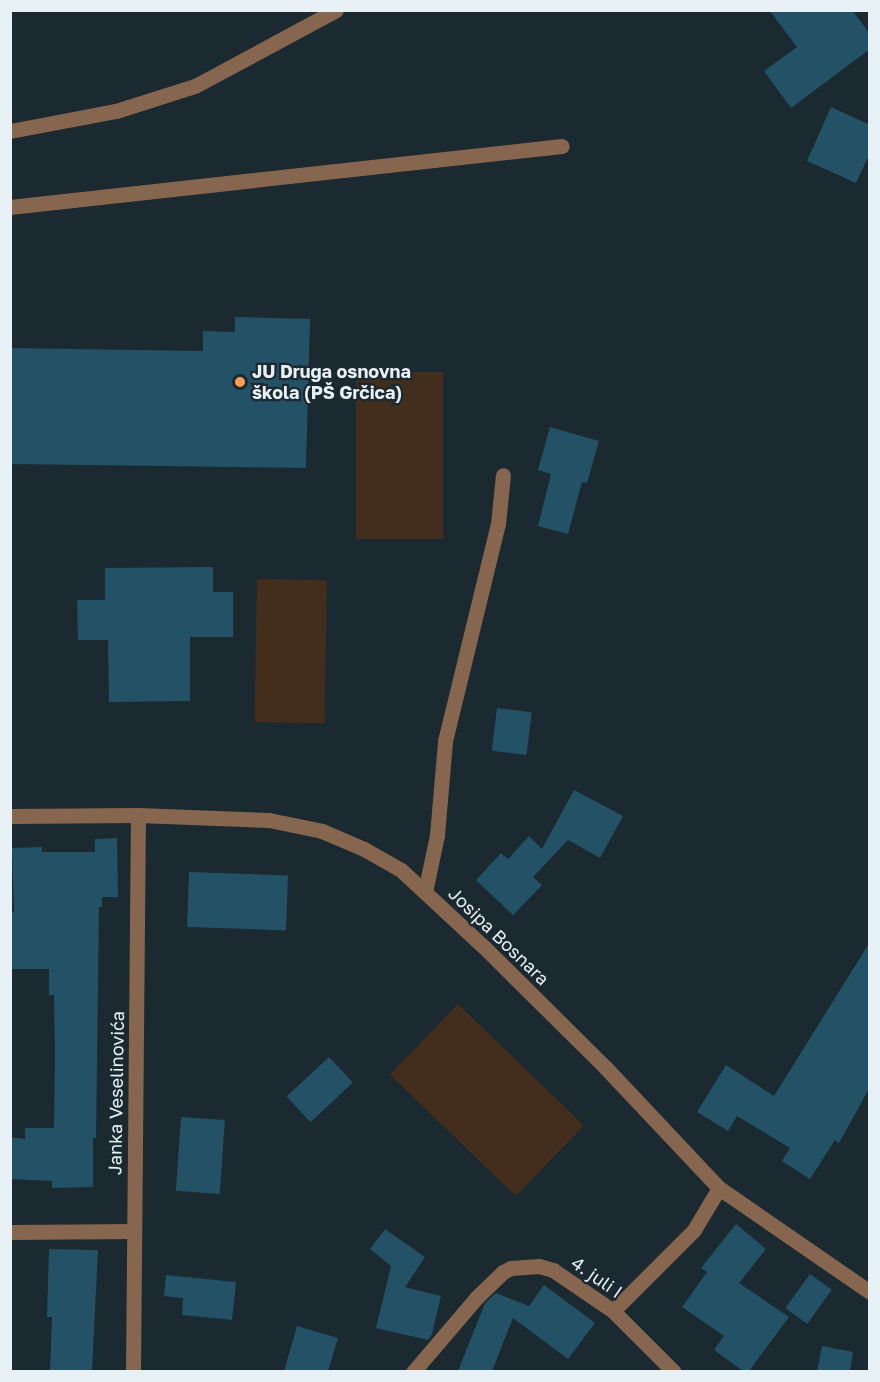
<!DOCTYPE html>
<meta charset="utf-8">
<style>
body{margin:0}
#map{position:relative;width:880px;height:1382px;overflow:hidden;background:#1b2930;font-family:"Golos Text",sans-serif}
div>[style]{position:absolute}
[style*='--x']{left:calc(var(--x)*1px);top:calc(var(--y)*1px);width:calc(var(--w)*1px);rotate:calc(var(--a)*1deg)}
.green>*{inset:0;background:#432e1e;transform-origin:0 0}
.building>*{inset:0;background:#235267;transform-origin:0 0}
.service>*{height:15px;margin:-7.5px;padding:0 7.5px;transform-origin:7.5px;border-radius:7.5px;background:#87664f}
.minor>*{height:15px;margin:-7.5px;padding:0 7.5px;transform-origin:7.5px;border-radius:7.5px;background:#87664f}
.dots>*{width:16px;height:16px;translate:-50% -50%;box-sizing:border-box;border:3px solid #1b2930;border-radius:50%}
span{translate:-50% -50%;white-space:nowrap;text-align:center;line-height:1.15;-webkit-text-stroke:4.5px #1b2930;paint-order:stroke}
.poi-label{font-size:18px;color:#e7f0f5;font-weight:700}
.left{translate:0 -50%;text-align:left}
.street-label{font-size:18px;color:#e7f0f5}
.frame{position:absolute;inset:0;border:12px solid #e7f0f5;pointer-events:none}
</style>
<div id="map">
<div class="green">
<i style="left:356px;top:372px;width:87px;height:167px"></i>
<i style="left:257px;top:579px;width:70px;height:143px;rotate:1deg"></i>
<i style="left:458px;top:1004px;width:175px;height:98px;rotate:44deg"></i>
</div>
<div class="building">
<i style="clip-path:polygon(769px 10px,852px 10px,870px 34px,870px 49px,791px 108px,764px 71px,797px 47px)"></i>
<i style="clip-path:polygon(831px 107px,870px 125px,870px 153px,856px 183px,807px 161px)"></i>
<i style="clip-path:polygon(235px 317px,310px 319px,306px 468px,10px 464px,10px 348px,203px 351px,203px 331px,235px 332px)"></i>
<i style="clip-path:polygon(550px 427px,599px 441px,587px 483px,582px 482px,568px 534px,538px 526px,551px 474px,538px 470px)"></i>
<i style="clip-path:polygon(213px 567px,213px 592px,233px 592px,233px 637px,190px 637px,190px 701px,109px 702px,108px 640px,78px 640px,77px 600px,105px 600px,105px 568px)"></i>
<i style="left:497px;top:708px;width:35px;height:43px;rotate:7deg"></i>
<i style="clip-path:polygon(574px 790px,623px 816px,600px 858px,568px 840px,533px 877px,542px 885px,513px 915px,476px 880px,501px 853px,508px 859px,529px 836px,542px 849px)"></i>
<i style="clip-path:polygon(117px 838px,118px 897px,102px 897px,102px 907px,99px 907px,96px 1138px,93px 1138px,93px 1187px,52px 1188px,52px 1181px,10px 1179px,10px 1137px,25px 1139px,25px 1128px,54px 1128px,55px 1054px,54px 995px,49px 995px,49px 969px,10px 969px,10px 912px,14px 912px,12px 848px,42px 847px,42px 852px,95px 852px,95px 839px)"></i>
<i style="left:189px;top:872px;width:99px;height:55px;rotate:2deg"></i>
<i style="clip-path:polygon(870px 942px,870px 1087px,839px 1143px,835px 1140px,810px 1179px,782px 1161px,790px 1148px,737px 1116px,728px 1131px,697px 1112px,726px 1065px,774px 1096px)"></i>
<i style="left:329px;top:1057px;width:35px;height:58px;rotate:47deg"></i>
<i style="left:181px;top:1117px;width:44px;height:74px;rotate:4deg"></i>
<i style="clip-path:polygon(736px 1224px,766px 1249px,739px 1283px,789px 1317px,749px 1371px,743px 1371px,714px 1350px,724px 1336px,682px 1307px,707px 1272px,701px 1268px)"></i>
<i style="clip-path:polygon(385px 1229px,425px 1257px,405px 1287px,441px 1296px,432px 1334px,428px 1340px,376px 1328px,391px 1266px,370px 1249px)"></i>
<i style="clip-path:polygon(49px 1249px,98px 1250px,92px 1371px,50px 1371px,52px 1317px,47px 1317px)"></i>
<i style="left:810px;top:1274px;width:27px;height:42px;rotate:36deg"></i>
<i style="clip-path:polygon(166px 1275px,236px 1282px,232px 1320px,182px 1315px,183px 1298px,164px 1296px)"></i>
<i style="clip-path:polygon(544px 1285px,595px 1323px,568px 1359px,513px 1318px,492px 1371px,458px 1371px,485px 1303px,496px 1293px,529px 1306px)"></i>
<i style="clip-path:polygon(297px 1326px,338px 1338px,328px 1371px,284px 1371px)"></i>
<i style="clip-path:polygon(822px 1346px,853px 1352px,850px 1371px,817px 1371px)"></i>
</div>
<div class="service">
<i style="--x:10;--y:207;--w:555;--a:-6.31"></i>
</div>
<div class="minor">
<i style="--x:10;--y:131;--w:108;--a:-10.7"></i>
<i style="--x:116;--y:111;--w:83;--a:-17.6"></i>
<i style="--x:195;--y:86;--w:160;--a:-28.3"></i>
<i style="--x:10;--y:816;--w:128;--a:-0.4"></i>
<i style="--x:138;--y:815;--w:131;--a:2.2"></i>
<i style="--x:269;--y:820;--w:54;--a:11.7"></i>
<i style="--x:322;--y:831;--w:46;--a:23.2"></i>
<i style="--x:364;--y:849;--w:43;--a:29.6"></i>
<i style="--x:401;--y:870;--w:113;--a:42.9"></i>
<i style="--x:484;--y:947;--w:170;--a:44.8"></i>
<i style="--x:605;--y:1067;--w:166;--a:46.7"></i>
<i style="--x:719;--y:1188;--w:183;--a:34.6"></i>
<i style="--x:425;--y:892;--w:58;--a:-78.1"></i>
<i style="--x:437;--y:835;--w:94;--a:-85.1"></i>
<i style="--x:445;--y:741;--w:223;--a:-76.3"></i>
<i style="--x:498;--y:524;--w:49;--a:-84.2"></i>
<i style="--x:10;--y:1232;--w:124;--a:-0.5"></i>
<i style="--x:613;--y:1311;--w:115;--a:-45"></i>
<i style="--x:694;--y:1230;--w:49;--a:-59.2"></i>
<i style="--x:133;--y:1372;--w:557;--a:-89.49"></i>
<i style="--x:413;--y:1372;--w:99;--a:-49.5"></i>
<i style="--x:477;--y:1297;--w:36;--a:-44"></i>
<i style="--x:503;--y:1272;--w:9;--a:-27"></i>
<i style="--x:511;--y:1268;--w:28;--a:-4"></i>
<i style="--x:539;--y:1266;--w:15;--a:16"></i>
<i style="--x:553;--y:1270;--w:73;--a:34.3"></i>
<i style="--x:613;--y:1311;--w:86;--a:45"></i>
</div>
<div class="dots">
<i style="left:240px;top:382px;background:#fc9d54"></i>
</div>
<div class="poi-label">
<span class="left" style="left:252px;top:382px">JU Druga osnovna<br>škola (PŠ Grčica)</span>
</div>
<div class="street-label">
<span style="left:499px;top:936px;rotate:44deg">Josipa Bosnara</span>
<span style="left:116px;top:1093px;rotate:-89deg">Janka Veselinovića</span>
<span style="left:597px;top:1277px;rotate:35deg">4. juli I</span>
</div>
<div class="frame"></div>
</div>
